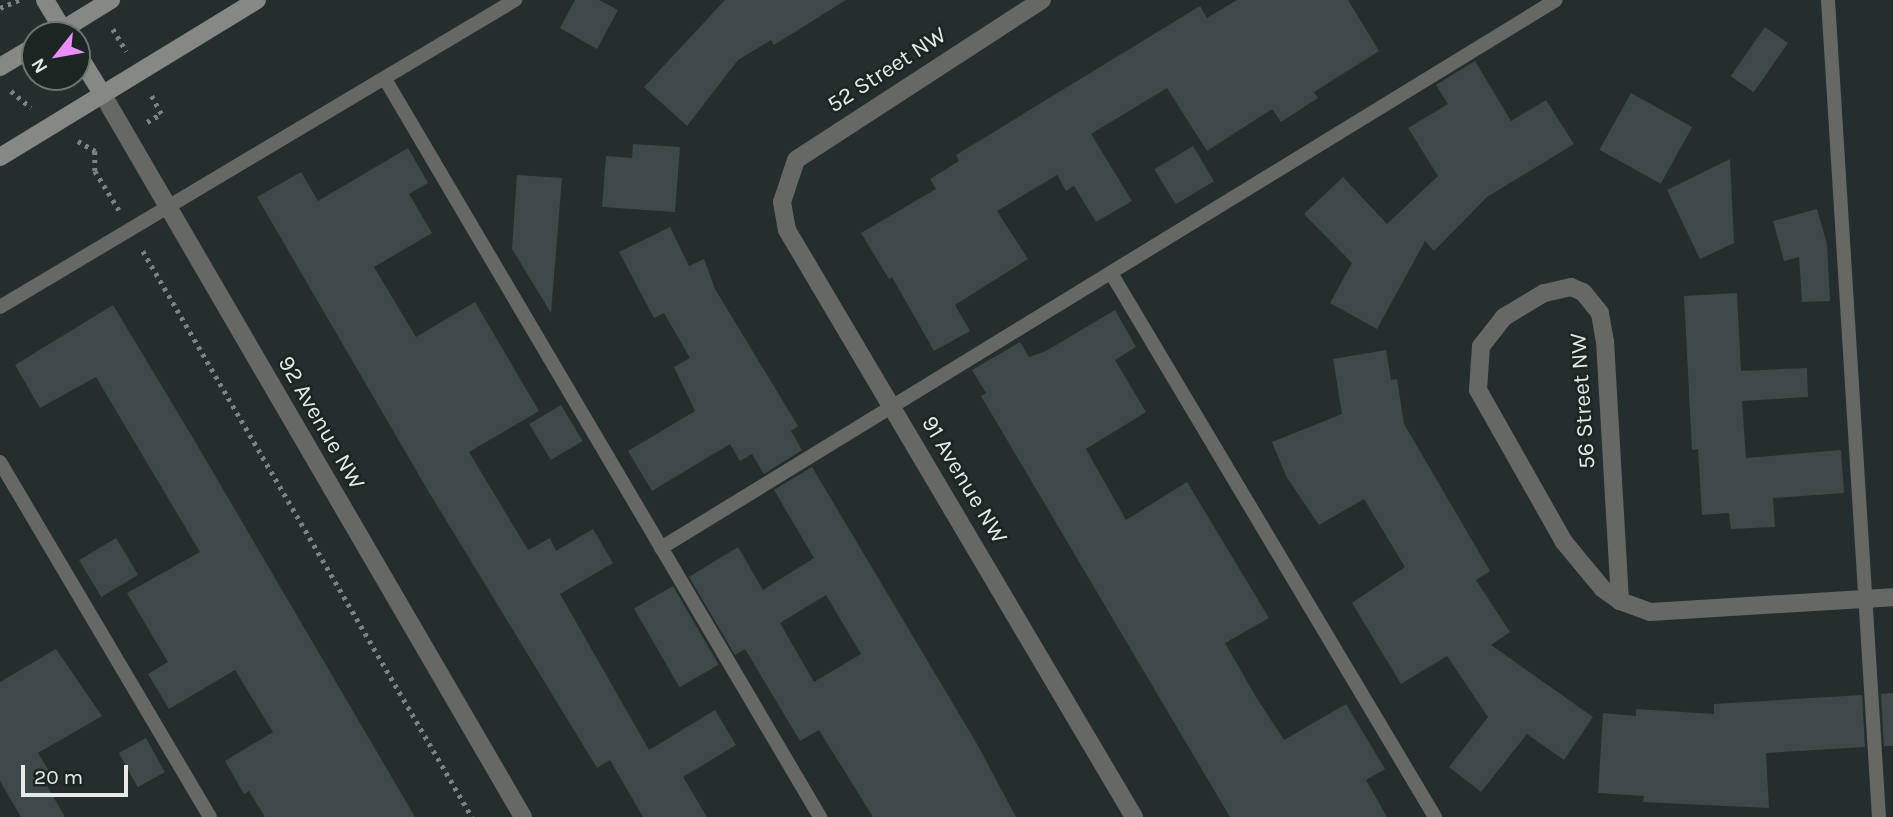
<!DOCTYPE html>
<style>
body{margin:0}
#map{position:relative;width:1893px;height:817px;overflow:hidden;background:#252e2c;font-family:Karla,sans-serif}
div>[style]{position:absolute}
[style*='--x']{left:calc(var(--x)*1px);top:calc(var(--y)*1px);width:calc(var(--w)*1px);rotate:calc(var(--a)*1deg)}
.building>*{inset:0;background:#3e4849;transform-origin:0 0}
.path>*{height:4.5px;margin-top:-2.25px;transform-origin:0;background:repeating-linear-gradient(90deg,#7b8281 0 3.5px,transparent 0 8.5px)}
.service>*{height:14px;margin:-7px;padding:0 7px;transform-origin:7px;border-radius:7px;background:#656865}
.minor>*{height:18px;margin:-9px;padding:0 9px;transform-origin:9px;border-radius:9px;background:#656865}
.tertiary>*{height:18px;margin:-9px;padding:0 9px;transform-origin:9px;border-radius:9px;background:#656865}
.secondary>*{height:18px;margin:-9px;padding:0 9px;transform-origin:9px;border-radius:9px;background:#858985}
span{translate:-50% -50%;white-space:nowrap;text-align:center;line-height:1.15;-webkit-text-stroke:5px #1c2522;paint-order:stroke}
.street-label{font-size:23px;color:#e5eae9}
.north{position:absolute;left:21px;top:21px;width:70px;height:70px;box-sizing:border-box;background:#1c2522;border:2px solid #6c7472;border-radius:50%;rotate:239deg;font-size:19px;font-weight:700;line-height:28px;text-align:center;color:#e5eae9}
.north::after{content:'';display:block;margin:auto;width:24px;height:32px;background:#eb8dfb;clip-path:polygon(50% 0,100% 100%,50% 72%,0 100%)}
.scale{position:absolute;left:21px;top:765px;width:107px;height:32px;box-sizing:border-box;border:4px solid #e5eae9;border-top:0;padding-left:9px;font-size:21px;line-height:24px;white-space:nowrap;color:#e5eae9;-webkit-text-stroke:5px #1c2522;paint-order:stroke}
</style>
<div id="map">
<div class="building">
<i style="clip-path:polygon(575px 0,599px 0,618px 10px,597px 49px,560px 28px)"></i>
<i style="clip-path:polygon(725px 0,846px 0,774px 45px,771px 40px,738px 60px,687px 126px,644px 87px)"></i>
<i style="clip-path:polygon(1237px 0,1348px 0,1379px 51px,1314px 92px,1318px 98px,1281px 122px,1272px 109px,1207px 151px,1167px 88px,1091px 134px,1132px 201px,1096px 222px,1074px 186px,1066px 191px,1057px 175px,997px 211px,1028px 259px,955px 305px,970px 331px,934px 351px,892px 277px,889px 279px,861px 233px,936px 189px,930px 179px,959px 161px,956px 155px,1200px 6px,1207px 18px)"></i>
<i style="left:1765px;top:27px;width:28px;height:60px;rotate:35deg"></i>
<i style="clip-path:polygon(1475px 61px,1511px 121px,1546px 100px,1574px 144px,1487px 197px,1434px 251px,1425px 241px,1377px 329px,1330px 303px,1352px 263px,1304px 214px,1343px 177px,1387px 224px,1438px 176px,1408px 128px,1448px 104px,1436px 85px)"></i>
<i style="left:1631px;top:93px;width:70px;height:65px;rotate:29deg"></i>
<i style="clip-path:polygon(633px 144px,680px 147px,675px 212px,602px 207px,606px 156px,632px 158px)"></i>
<i style="left:1193px;top:146px;width:41px;height:45px;rotate:59deg"></i>
<i style="clip-path:polygon(408px 148px,428px 183px,409px 194px,432px 233px,374px 267px,416px 337px,475px 302px,539px 411px,469px 452px,528px 550px,550px 538px,556px 551px,593px 529px,613px 563px,560px 594px,649px 750px,715px 710px,736px 745px,683px 777px,707px 817px,643px 817px,610px 760px,597px 768px,427px 489px,257px 197px,301px 172px,318px 201px)"></i>
<i style="clip-path:polygon(1730px 159px,1734px 243px,1700px 259px,1667px 190px)"></i>
<i style="clip-path:polygon(517px 175px,562px 178px,551px 313px,512px 249px)"></i>
<i style="clip-path:polygon(1817px 209px,1827px 244px,1830px 301px,1802px 302px,1799px 257px,1784px 261px,1773px 221px)"></i>
<i style="clip-path:polygon(670px 227px,689px 266px,704px 259px,715px 289px,798px 426px,791px 431px,802px 450px,764px 474px,752px 454px,740px 461px,730px 444px,652px 491px,628px 451px,695px 411px,674px 367px,690px 358px,664px 313px,654px 318px,619px 252px)"></i>
<i style="clip-path:polygon(1737px 293px,1741px 371px,1807px 368px,1808px 397px,1742px 401px,1746px 458px,1841px 450px,1844px 493px,1773px 498px,1775px 527px,1731px 529px,1729px 513px,1702px 515px,1698px 449px,1692px 450px,1684px 296px)"></i>
<i style="clip-path:polygon(113px 305px,193px 438px,415px 817px,265px 817px,249px 791px,244px 794px,225px 761px,273px 732px,235px 670px,169px 709px,148px 674px,168px 662px,127px 593px,200px 552px,96px 377px,40px 408px,15px 365px)"></i>
<i style="clip-path:polygon(1115px 310px,1136px 347px,1115px 360px,1146px 412px,1086px 449px,1126px 520px,1187px 482px,1269px 618px,1225px 643px,1256px 697px,1284px 740px,1346px 704px,1385px 769px,1366px 780px,1387px 817px,1230px 817px,981px 396px,986px 393px,972px 370px,1020px 342px,1029px 357px,1046px 351px)"></i>
<i style="clip-path:polygon(1386px 350px,1391px 380px,1397px 379px,1404px 424px,1490px 571px,1476px 580px,1510px 632px,1491px 645px,1593px 717px,1564px 760px,1527px 734px,1481px 792px,1449px 767px,1488px 717px,1447px 656px,1401px 684px,1352px 603px,1405px 567px,1364px 499px,1319px 525px,1286px 476px,1272px 442px,1342px 414px,1333px 359px)"></i>
<i style="left:561px;top:405px;width:42px;height:37px;rotate:59deg"></i>
<i style="clip-path:polygon(evenodd,812px 467px,977px 744px,1016px 817px,873px 817px,819px 730px,800px 741px,745px 649px,735px 655px,689px 577px,738px 547px,763px 590px,814px 558px,774px 490px,812px 467px,826px 595px,861px 654px,814px 682px,780px 623px,826px 595px)"></i>
<i style="left:116px;top:538px;width:43px;height:43px;rotate:59deg"></i>
<i style="left:673px;top:586px;width:91px;height:45px;rotate:60deg"></i>
<i style="clip-path:polygon(56px 649px,102px 716px,38px 753px,55px 781px,47px 786px,65px 817px,21px 817px,0 781px,0 682px)"></i>
<i style="clip-path:polygon(1893px 693px,1893px 746px,1884px 746px,1881px 694px)"></i>
<i style="clip-path:polygon(1862px 695px,1865px 747px,1766px 753px,1769px 808px,1643px 802px,1644px 796px,1598px 793px,1603px 713px,1636px 716px,1636px 709px,1714px 714px,1714px 704px)"></i>
<i style="left:146px;top:738px;width:39px;height:31px;rotate:61deg"></i>
</div>
<div class="path">
<i style="--x:0;--y:8;--w:21;--a:-23"></i>
<i style="--x:113;--y:29;--w:26;--a:59"></i>
<i style="--x:11;--y:91;--w:26;--a:40"></i>
<i style="--x:147;--y:122;--w:16;--a:-30"></i>
<i style="--x:161;--y:114;--w:21;--a:-118"></i>
<i style="--x:78;--y:141;--w:20;--a:30"></i>
<i style="--x:95;--y:151;--w:20;--a:90"></i>
<i style="--x:95;--y:171;--w:46;--a:58.4"></i>
<i style="--x:143;--y:251;--w:655;--a:59.83"></i>
</div>
<div class="service">
<i style="--x:1828;--y:0;--w:819;--a:86.43"></i>
<i style="--x:385;--y:79;--w:857;--a:59.48"></i>
<i style="--x:1111;--y:273;--w:633;--a:59.22"></i>
<i style="--x:0;--y:307;--w:600;--a:-30.8"></i>
<i style="--x:0;--y:462;--w:412;--a:59.4"></i>
<i style="--x:661;--y:548;--w:1049;--a:-31.48"></i>
</div>
<div class="minor">
<i style="--x:1042;--y:0;--w:293;--a:147"></i>
<i style="--x:796;--y:160;--w:44;--a:108.4"></i>
<i style="--x:782;--y:202;--w:28;--a:80"></i>
<i style="--x:787;--y:230;--w:682;--a:59.41"></i>
<i style="--x:1620;--y:601;--w:259;--a:-93.3"></i>
<i style="--x:1605;--y:342;--w:29;--a:-100"></i>
<i style="--x:1600;--y:313;--w:27;--a:-129"></i>
<i style="--x:1583;--y:292;--w:13;--a:-157"></i>
<i style="--x:1571;--y:287;--w:28;--a:167"></i>
<i style="--x:1544;--y:293;--w:47;--a:149"></i>
<i style="--x:1504;--y:317;--w:37;--a:128"></i>
<i style="--x:1481;--y:346;--w:44;--a:93.9"></i>
<i style="--x:1478;--y:390;--w:175;--a:60.5"></i>
<i style="--x:1564;--y:542;--w:61;--a:50.3"></i>
<i style="--x:1603;--y:589;--w:21;--a:35"></i>
<i style="--x:1620;--y:601;--w:32;--a:20"></i>
<i style="--x:1650;--y:612;--w:243;--a:-3.5"></i>
</div>
<div class="tertiary">
<i style="--x:103;--y:95;--w:835;--a:59.81"></i>
</div>
<div class="secondary">
<i style="--x:45;--y:0;--w:41;--a:59"></i>
<i style="--x:54;--y:35;--w:67;--a:-31.6"></i>
<i style="--x:77;--y:53;--w:49;--a:58.2"></i>
<i style="--x:0;--y:67;--w:41;--a:-31"></i>
<i style="--x:0;--y:157;--w:301;--a:-31.4"></i>
</div>
<div class="street-label">
<span style="left:887px;top:70px;rotate:-33deg">52 Street NW</span>
<span style="left:1583px;top:401px;rotate:-94deg">56 Street NW</span>
<span style="left:321px;top:423px;rotate:60deg">92 Avenue NW</span>
<span style="left:964px;top:480px;rotate:59deg">91 Avenue NW</span>
</div>
<div class="north">N</div>
<div class="scale">20 m</div>
</div>
